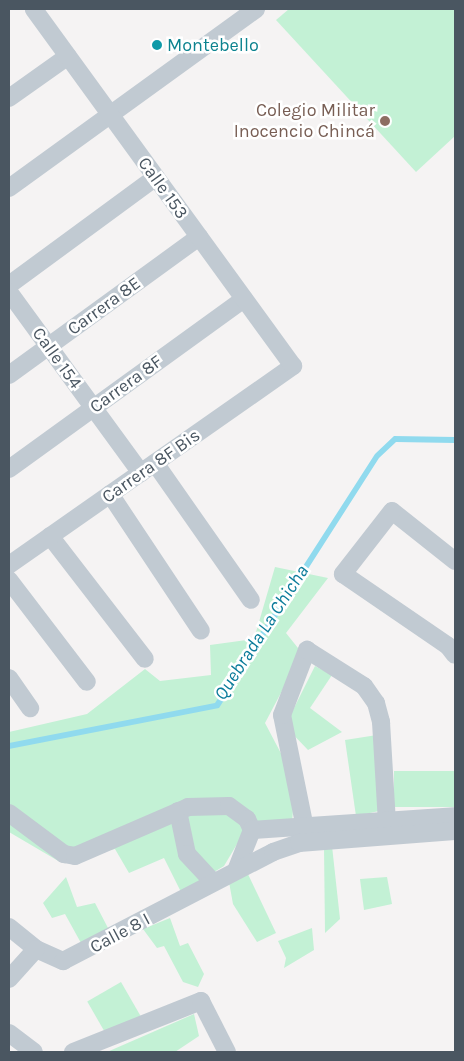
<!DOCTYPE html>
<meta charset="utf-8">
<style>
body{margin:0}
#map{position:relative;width:464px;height:1061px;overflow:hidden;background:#f5f3f3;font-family:Karla,sans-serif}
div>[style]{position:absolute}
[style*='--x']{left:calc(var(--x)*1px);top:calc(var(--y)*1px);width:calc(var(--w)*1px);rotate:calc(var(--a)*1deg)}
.green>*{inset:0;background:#c3f1d5;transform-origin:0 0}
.water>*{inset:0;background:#90daee}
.minor>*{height:18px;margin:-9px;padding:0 9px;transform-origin:9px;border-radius:9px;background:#c1cad2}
.dots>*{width:14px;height:14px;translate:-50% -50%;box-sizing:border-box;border:2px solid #fff;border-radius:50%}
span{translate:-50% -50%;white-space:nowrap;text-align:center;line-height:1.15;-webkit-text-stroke:5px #fff;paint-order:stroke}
.culture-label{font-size:18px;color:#0d838f}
.left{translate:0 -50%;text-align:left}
.education-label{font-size:18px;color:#785e54}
.right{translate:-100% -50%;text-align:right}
.street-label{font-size:18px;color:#4a5661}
.water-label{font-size:19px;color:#0c7c9b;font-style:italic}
.frame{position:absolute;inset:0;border:10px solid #4a5661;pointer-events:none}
</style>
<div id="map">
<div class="green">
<i style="clip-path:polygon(289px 9px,455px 9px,455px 136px,416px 172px,276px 20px)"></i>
<i style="clip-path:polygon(275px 567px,328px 578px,286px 633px,302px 653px,265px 723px,295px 780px,292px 824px,243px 834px,224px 866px,181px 892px,164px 858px,129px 873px,115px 849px,60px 862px,9px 832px,9px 732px,87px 714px,145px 669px,160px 681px,211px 675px,210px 645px,254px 639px)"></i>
<i style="clip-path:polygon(315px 666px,332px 675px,310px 708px,342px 732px,308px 750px,285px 726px)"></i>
<i style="clip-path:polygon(377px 735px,379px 811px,356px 816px,345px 740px)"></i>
<i style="left:455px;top:771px;width:36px;height:61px;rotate:90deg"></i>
<i style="clip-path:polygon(332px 846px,340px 919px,325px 933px,324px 847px)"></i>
<i style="clip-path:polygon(246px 870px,276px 933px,257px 942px,233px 904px,229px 882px)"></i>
<i style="clip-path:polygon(66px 877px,77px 907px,95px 903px,108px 928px,81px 943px,65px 914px,52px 918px,43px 903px)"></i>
<i style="clip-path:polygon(387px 877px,392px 904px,364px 910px,360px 879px)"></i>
<i style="clip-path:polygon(170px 918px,180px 946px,188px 943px,204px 974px,198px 987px,183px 982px,164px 946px,157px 948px,143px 929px)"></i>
<i style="clip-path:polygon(312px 928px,314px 950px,284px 968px,286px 958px,278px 941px)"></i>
<i style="left:121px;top:982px;width:40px;height:39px;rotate:60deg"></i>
<i style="clip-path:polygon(194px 1014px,199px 1036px,175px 1052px,107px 1052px)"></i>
</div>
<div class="water">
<i style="clip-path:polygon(394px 436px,455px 437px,455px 443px,396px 442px,379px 458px,219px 708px,9px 749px,9px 743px,215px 703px,375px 454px)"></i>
</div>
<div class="minor">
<i style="--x:9;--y:98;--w:72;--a:-35.4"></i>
<i style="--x:9;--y:188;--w:305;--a:-35.9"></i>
<i style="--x:9;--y:285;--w:182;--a:-36.3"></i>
<i style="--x:9;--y:292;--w:224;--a:53.9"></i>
<i style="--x:9;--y:375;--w:235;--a:-36"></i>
<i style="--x:155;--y:463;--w:167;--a:55"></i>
<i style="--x:9;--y:469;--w:290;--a:-35.9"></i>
<i style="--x:110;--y:494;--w:164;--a:56.4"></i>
<i style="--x:50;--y:536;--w:155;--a:52.3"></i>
<i style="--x:455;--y:561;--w:80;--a:-141.6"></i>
<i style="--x:392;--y:511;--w:80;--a:127.9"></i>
<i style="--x:343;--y:574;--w:127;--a:34.4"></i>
<i style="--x:448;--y:646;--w:11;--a:52"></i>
<i style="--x:9;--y:565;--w:347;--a:-35"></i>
<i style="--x:293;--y:366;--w:441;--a:-126"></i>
<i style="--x:9;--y:580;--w:128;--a:52.6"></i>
<i style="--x:9;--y:678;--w:37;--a:55"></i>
<i style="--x:178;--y:811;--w:44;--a:78.2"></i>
<i style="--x:187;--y:854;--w:38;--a:47"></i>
<i style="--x:9;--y:813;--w:69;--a:36.7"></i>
<i style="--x:64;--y:854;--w:11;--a:10"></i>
<i style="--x:75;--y:856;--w:123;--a:-23.4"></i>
<i style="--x:188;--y:807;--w:41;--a:-1.4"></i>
<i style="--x:229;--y:806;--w:22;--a:36"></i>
<i style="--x:247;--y:819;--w:12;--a:66"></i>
<i style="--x:305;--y:828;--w:115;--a:-101.5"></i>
<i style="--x:282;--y:715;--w:70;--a:-69"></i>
<i style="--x:307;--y:650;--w:67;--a:32.3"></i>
<i style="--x:364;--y:686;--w:21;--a:55"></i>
<i style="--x:376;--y:703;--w:20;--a:75"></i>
<i style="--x:381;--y:722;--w:100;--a:86.6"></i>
<i style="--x:252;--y:830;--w:203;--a:-3.9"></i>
<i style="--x:237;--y:868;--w:41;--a:-68.5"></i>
<i style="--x:9;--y:927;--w:35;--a:39"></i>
<i style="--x:36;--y:949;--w:30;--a:24"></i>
<i style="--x:63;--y:961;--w:237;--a:-27.4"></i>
<i style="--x:273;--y:852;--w:28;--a:-19"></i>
<i style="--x:299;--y:843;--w:156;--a:-4.4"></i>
<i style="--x:9;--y:979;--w:40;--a:-48"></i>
<i style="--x:9;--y:1033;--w:31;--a:37"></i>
<i style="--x:73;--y:1052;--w:138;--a:-21.7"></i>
<i style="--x:201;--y:1001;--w:57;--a:63"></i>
</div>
<div class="dots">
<i style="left:157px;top:45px;background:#0f9aa8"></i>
<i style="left:385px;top:121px;background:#8d6e63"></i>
</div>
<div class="culture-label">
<span class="left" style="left:167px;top:45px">Montebello</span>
</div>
<div class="education-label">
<span class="right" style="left:375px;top:121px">Colegio Militar<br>Inocencio Chincá</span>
</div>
<div class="street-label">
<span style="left:163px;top:188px;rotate:54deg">Calle 153</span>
<span style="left:104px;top:306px;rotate:-36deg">Carrera 8E</span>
<span style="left:57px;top:358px;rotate:54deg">Calle 154</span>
<span style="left:126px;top:384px;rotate:-36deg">Carrera 8F</span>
<span style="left:151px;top:466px;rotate:-35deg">Carrera 8F Bis</span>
<span style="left:120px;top:933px;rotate:-28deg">Calle 8 I</span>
</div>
<div class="water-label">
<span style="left:262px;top:633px;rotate:-57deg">Quebrada La Chicha</span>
</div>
<div class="frame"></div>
</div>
